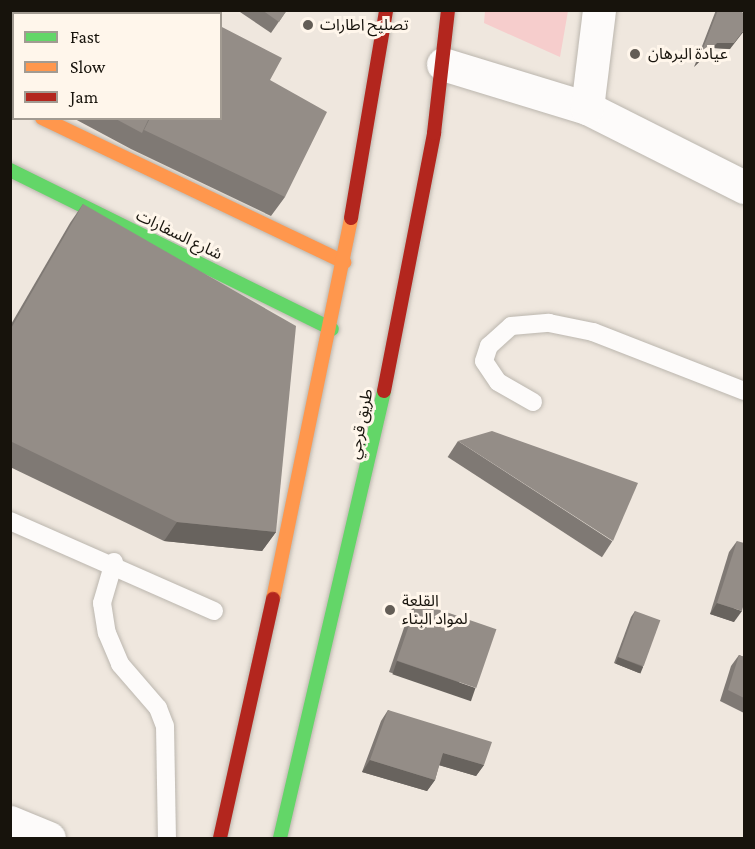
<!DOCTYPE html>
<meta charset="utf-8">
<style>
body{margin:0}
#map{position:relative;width:755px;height:849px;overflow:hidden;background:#efe7de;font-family:"Crimson Pro","Noto Sans Arabic",serif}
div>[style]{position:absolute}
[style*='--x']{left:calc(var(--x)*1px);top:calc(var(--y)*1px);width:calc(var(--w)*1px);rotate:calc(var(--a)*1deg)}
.green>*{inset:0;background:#f6cdcc}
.roads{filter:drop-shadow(0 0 2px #bbb6ae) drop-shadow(0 0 2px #bbb6ae)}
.lane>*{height:18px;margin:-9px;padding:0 9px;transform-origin:9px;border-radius:9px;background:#fdfbfa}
.street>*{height:33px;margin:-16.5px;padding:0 16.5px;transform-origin:16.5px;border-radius:16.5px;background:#fdfbfa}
.fast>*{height:14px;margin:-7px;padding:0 7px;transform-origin:7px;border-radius:7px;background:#63d668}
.slow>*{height:14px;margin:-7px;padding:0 7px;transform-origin:7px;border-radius:7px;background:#ff974d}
.jam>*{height:14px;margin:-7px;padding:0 7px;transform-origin:7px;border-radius:7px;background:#b3261e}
.wall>*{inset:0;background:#7f7974;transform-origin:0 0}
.shaded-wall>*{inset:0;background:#68635e;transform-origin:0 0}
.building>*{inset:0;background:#948d87;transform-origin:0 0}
.dots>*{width:16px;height:16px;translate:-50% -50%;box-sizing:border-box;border:3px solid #fff6eb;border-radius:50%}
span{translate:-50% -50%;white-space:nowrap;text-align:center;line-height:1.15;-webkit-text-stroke:6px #fff6eb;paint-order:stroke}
.poi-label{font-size:16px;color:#17130c}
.left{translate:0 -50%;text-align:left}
.street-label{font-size:16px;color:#17130c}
.frame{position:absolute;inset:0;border:12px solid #17130c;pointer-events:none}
.legend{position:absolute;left:12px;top:12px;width:210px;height:108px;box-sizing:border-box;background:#fff6eb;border:2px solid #a29b92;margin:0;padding:8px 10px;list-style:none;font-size:18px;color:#17130c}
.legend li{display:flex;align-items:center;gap:12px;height:30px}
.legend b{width:30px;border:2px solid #a29b92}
</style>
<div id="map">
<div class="green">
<i style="clip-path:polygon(485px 11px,568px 11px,560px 57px,484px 23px)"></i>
</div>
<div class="roads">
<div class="lane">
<i style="--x:533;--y:402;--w:40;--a:-150.3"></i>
<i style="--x:498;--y:382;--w:25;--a:-124"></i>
<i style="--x:484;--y:361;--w:16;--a:-72"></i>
<i style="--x:489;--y:346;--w:30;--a:-42"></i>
<i style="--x:511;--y:326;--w:38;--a:-5"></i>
<i style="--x:549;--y:323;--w:45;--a:11.6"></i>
<i style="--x:593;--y:332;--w:162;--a:21.3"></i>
<i style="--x:10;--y:521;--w:223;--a:23.8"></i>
<i style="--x:114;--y:562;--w:43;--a:106.3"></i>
<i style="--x:102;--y:603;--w:30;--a:81"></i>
<i style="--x:107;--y:633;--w:34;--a:67"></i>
<i style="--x:120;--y:664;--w:58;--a:49.2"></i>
<i style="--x:158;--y:708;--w:19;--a:69"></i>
<i style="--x:165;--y:726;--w:112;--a:89"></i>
</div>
<div class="street">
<i style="--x:443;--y:64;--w:151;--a:17"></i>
<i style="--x:587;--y:108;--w:176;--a:26.7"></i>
<i style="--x:587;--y:108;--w:99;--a:-83"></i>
<i style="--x:10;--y:822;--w:42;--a:22.3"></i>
</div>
<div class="fast">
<i style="--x:10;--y:104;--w:4;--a:14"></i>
<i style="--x:10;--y:170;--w:359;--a:26.3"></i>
<i style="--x:280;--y:838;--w:459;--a:-76.9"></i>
</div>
<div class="slow">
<i style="--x:42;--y:118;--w:335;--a:25.5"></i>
<i style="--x:273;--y:599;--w:389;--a:-78.4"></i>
</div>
<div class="jam">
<i style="--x:351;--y:218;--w:211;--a:-80.4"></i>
<i style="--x:384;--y:391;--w:263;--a:-79"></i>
<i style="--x:434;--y:133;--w:124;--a:-83.5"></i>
<i style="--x:220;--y:838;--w:245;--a:-77.5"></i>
</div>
</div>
<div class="wall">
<i style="clip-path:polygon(10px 10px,14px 14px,14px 49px,10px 47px)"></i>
<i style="clip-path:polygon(237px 10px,287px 10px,271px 33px)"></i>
<i style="clip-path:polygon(716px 10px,737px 10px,730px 49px,713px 48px,694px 67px)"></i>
<i style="clip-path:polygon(270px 80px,285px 197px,271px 216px,131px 149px,73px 118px,220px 118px)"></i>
<i style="clip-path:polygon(83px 204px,276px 532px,262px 551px,164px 541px,10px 467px,10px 326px,70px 223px)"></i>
<i style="left:458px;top:441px;width:184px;height:19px;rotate:33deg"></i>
<i style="clip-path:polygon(737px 541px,734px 622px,710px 614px,729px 552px)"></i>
<i style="clip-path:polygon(417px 602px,468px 699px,389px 672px,409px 613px)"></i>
<i style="clip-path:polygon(635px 611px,643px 667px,639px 673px,614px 663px,631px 617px)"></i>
<i style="clip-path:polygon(739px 655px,744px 657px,744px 713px,720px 701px,731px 666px)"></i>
<i style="clip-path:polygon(388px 710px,484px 765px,476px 776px,439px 765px,435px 780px,427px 791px,362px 772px,381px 721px)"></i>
</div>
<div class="shaded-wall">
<i style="clip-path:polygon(744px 31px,730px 49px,713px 48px,694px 67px,698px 61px,717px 43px)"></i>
<i style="clip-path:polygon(177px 522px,276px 532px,262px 551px,164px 541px)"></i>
<i style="clip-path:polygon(717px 603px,742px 611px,734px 622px,710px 614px)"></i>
<i style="left:618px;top:657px;width:27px;height:7px;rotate:22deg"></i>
<i style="left:397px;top:661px;width:83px;height:14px;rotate:19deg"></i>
<i style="clip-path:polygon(443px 753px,484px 765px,476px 776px,435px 764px)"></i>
<i style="clip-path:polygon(370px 760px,435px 780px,427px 791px,362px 772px)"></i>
</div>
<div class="building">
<i style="clip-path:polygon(10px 10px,74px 10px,73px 14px,14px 14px,14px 34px,10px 33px)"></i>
<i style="left:87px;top:10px;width:115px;height:4px"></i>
<i style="clip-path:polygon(262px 10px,287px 10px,279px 22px)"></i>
<i style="clip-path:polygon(718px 10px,737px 10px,744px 13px,744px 30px,734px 43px,717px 43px,698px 61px)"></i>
<i style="clip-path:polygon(220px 26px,282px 58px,270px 80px,327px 112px,285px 197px,144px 130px,150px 118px,220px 118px)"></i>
<i style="clip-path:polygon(114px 118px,149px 118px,142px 133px)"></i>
<i style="clip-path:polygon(83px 204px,296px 326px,276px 532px,177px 522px,10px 441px,10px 330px)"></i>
<i style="clip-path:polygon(492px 431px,638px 483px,613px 541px,458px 441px)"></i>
<i style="clip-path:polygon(737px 541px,744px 543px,744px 603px,742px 611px,717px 603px)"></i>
<i style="left:417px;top:602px;width:84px;height:62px;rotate:19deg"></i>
<i style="left:635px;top:611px;width:27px;height:49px;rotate:20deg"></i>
<i style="clip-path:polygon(739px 655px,744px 657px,744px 698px,728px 690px)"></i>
<i style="clip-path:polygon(388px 710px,492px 742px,484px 765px,443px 753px,435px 780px,370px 760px)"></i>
</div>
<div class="dots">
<i style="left:308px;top:25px;background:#635d56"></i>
<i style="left:635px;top:54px;background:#635d56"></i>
<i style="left:390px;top:610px;background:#635d56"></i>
</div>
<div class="poi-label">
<span class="left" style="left:320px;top:25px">تصليح اطارات</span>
<span class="left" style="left:648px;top:54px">عيادة البرهان</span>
<span class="left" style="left:402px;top:610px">القلعة<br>لمواد البناء</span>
</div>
<div class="street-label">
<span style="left:179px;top:235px;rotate:26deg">شارع السفارات</span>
<span style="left:361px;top:424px;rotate:-79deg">طريق قرجي</span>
</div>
<div class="frame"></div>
<ul class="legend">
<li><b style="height:8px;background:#63d668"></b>Fast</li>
<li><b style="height:8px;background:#ff974d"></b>Slow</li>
<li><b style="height:8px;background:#b3261e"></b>Jam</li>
</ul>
</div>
